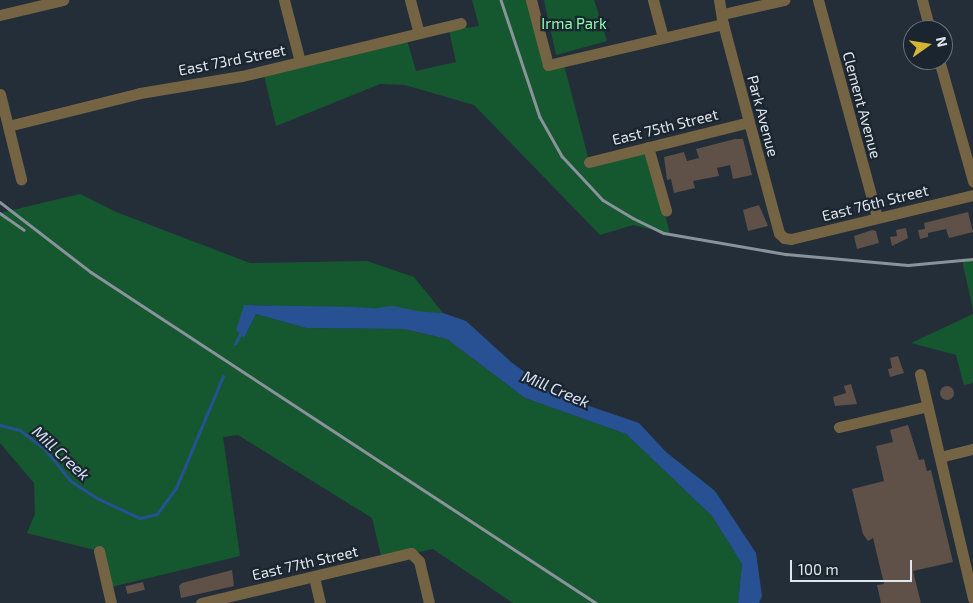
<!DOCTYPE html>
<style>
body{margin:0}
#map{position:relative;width:973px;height:603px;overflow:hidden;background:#242e39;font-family:"Exo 2",sans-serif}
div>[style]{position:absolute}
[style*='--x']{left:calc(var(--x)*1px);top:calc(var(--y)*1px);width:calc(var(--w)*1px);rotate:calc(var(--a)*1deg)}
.green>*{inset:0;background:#155830}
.water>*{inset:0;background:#275192}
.stream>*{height:2.5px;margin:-1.25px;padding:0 1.25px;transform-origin:1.25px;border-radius:1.25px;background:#275192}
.building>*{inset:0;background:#5f5048;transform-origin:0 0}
.round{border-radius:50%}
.minor>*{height:11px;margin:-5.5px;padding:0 5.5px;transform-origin:5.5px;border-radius:5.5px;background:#746443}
.rail>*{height:2.5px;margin:-1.25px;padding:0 1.25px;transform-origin:1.25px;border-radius:1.25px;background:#8a929b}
span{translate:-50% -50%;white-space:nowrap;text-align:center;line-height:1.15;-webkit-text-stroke:4.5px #1b252f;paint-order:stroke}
.park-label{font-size:15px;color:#8dfcb0}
.street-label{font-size:15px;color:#e0e6ed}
.water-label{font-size:16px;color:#d5e1f4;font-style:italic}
.north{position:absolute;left:903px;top:20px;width:50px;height:50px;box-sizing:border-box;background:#1b252f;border:1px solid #6a727b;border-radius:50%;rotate:77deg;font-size:14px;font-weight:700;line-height:20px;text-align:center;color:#e0e6ed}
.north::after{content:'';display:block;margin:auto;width:18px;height:22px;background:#d6b534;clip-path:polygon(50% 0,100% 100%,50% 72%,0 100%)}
.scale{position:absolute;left:790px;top:560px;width:122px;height:22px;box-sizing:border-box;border:2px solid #e0e6ed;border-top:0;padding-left:6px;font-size:15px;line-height:18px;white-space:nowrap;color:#e0e6ed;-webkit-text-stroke:4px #1b252f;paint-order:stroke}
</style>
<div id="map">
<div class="green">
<i style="clip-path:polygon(472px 0,531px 0,548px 65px,563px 61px,589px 161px,648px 147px,670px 234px,633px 225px,600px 235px,474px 105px,405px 85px,380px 84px,276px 126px,263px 71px,406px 37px,416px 71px,456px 62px,448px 26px,461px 23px,467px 28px,479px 26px)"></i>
<i style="clip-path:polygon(544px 0,594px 0,607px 41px,556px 55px)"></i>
<i style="clip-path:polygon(80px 194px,116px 212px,250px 263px,367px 261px,414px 277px,443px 313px,254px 305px,236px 329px,244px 338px,256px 314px,306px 328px,404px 329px,447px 339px,525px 398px,626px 434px,712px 516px,742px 564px,738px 603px,513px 603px,433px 549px,382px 560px,372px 518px,238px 435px,223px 437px,240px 556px,107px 588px,99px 551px,27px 533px,35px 514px,34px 483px,0 443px,0 213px)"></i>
<i style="clip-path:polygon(973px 259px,973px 310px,962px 260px)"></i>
<i style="clip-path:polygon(973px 314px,973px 383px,964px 385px,956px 355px,911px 343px)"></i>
</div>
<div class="water">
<i style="clip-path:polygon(244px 305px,354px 307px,443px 313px,466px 321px,511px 362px,554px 394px,639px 423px,666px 452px,715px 491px,756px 553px,762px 596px,759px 603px,738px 603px,742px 564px,712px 516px,626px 434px,525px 398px,447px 339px,404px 329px,306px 328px,256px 314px,244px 338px,236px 330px)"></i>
</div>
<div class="stream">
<i style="--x:377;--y:309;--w:15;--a:-8"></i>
<i style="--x:392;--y:307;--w:33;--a:11"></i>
<i style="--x:235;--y:344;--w:13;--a:-63"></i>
<i style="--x:0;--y:425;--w:21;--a:14"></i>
<i style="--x:20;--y:430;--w:31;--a:37"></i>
<i style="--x:45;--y:449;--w:41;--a:50.9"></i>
<i style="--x:71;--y:481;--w:33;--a:33"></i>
<i style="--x:99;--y:499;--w:45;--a:24.9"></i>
<i style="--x:140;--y:518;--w:17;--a:-13"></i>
<i style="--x:157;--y:514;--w:32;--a:-54"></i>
<i style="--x:176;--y:488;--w:121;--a:-67.2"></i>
</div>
<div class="building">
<i style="clip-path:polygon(735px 139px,743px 139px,752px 175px,733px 179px,730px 165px,717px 168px,719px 176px,693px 181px,695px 188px,674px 193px,671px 179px,667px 180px,664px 157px,684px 152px,687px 161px,699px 158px,696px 149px)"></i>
<i style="clip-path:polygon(759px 205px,768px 226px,748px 231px,743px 210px)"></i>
<i style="clip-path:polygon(968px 212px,973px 232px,949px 238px,946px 229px,928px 233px,928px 237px,920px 239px,918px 230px,925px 229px,924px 223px)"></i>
<i style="clip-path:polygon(906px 228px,908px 238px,892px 246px,890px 237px,897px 236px,896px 230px)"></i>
<i style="clip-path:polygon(872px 230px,876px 231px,879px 243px,857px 249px,854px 236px)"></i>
<i style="clip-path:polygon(898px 356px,904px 373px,890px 377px,888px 369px,892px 368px,890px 358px)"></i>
<i style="clip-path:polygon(851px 384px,857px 404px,835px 406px,833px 397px,846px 393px,844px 386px)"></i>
<i class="round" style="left:940px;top:386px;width:14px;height:14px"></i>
<i style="clip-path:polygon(908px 425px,919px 460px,924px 459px,927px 471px,931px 470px,953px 562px,913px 571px,921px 603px,881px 603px,877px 585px,884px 584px,873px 538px,868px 541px,863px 534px,852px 489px,884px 481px,876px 446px,893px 442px,890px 430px)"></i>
<i style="clip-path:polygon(232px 570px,234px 586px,181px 598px,179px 586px,182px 583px)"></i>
<i style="left:143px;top:582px;width:8px;height:18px;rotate:76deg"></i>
</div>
<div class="minor">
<i style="--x:284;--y:0;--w:64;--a:75.5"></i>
<i style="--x:410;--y:0;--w:34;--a:75"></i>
<i style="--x:531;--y:0;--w:67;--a:75.3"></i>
<i style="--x:548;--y:65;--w:180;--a:-13.2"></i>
<i style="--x:653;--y:0;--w:38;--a:75"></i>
<i style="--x:719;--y:0;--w:24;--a:81"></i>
<i style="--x:723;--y:24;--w:101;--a:75.1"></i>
<i style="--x:749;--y:122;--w:115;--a:74.9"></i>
<i style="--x:779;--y:233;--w:7;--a:45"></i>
<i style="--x:784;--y:238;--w:7;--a:8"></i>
<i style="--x:791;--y:239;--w:187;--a:-13.6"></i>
<i style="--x:818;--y:0;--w:225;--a:74.8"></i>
<i style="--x:922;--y:0;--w:31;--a:75"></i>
<i style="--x:723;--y:14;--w:63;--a:-12.9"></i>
<i style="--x:0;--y:15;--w:65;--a:-13.4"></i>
<i style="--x:939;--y:60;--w:126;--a:74.3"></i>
<i style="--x:0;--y:94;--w:88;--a:76.1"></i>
<i style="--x:8;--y:126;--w:136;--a:-14"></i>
<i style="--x:140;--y:93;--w:103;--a:-9.5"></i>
<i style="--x:242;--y:76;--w:225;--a:-13.6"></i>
<i style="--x:648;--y:147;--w:66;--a:74.1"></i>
<i style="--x:589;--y:162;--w:165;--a:-14"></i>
<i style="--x:920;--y:374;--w:231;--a:76.7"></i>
<i style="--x:839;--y:427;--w:91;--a:-13.3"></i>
<i style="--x:940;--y:457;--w:34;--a:-14"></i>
<i style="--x:99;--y:551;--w:53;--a:77"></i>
<i style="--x:314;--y:577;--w:27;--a:77"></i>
<i style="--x:201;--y:603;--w:216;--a:-13.4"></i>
<i style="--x:411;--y:553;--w:11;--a:45"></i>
<i style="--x:419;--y:561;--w:43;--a:76.6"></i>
</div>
<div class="rail">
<i style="--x:501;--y:0;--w:123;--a:71.6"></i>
<i style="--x:540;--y:117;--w:45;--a:60.6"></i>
<i style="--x:562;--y:156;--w:60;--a:47"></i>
<i style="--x:603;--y:200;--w:35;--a:31"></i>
<i style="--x:633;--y:218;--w:34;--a:26"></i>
<i style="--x:664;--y:233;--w:124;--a:9.8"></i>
<i style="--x:786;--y:254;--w:122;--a:5.2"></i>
<i style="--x:908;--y:265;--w:65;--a:-5.3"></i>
<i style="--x:0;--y:202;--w:115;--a:37.6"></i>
<i style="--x:91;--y:272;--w:604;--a:33.24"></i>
<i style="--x:0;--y:213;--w:29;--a:35"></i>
</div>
<div class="park-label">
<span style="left:574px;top:24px">Irma Park</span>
</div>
<div class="street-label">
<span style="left:232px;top:60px;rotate:-11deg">East 73rd Street</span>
<span style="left:862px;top:105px;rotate:75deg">Clement Avenue</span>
<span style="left:763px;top:116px;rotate:75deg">Park Avenue</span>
<span style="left:665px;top:127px;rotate:-14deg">East 75th Street</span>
<span style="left:875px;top:203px;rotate:-14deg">East 76th Street</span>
<span style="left:305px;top:563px;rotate:-13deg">East 77th Street</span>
</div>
<div class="water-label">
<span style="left:556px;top:389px;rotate:23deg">Mill Creek</span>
<span style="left:61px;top:453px;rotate:43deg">Mill Creek</span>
</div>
<div class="north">N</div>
<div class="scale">100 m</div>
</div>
